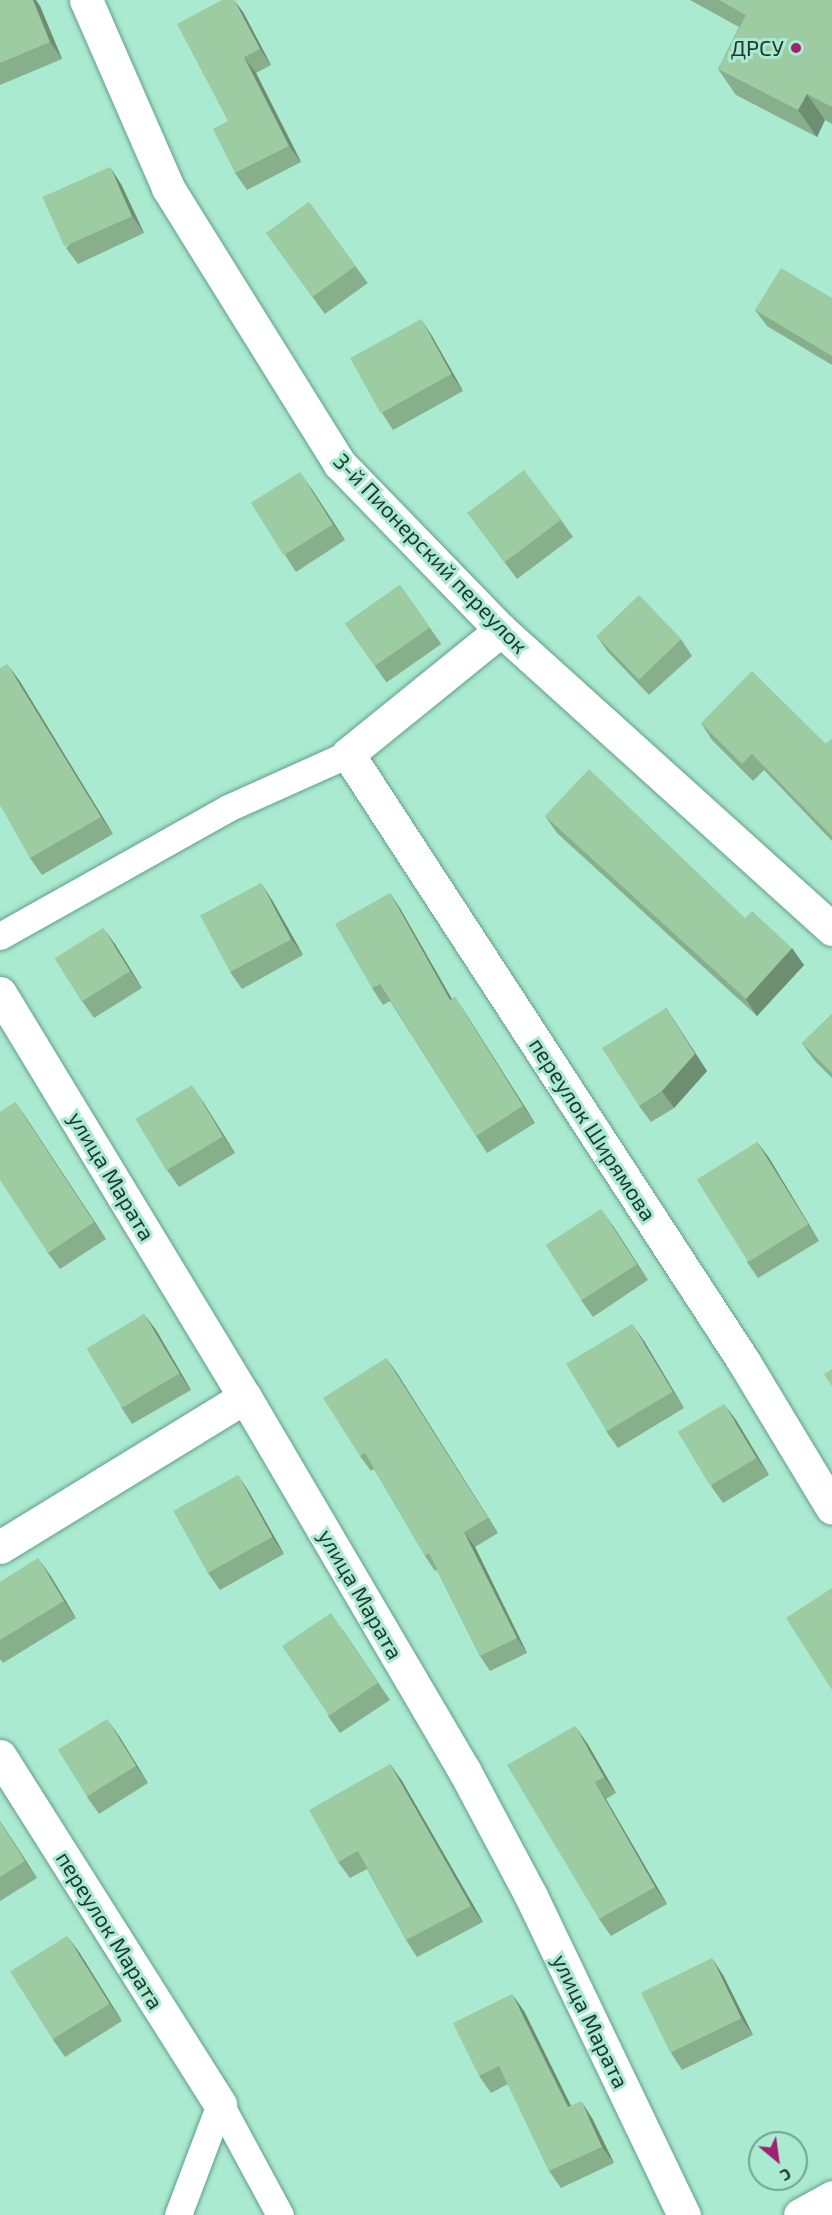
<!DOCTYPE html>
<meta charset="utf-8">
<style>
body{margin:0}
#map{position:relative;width:832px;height:2215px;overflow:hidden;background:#aaead0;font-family:"Exo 2",sans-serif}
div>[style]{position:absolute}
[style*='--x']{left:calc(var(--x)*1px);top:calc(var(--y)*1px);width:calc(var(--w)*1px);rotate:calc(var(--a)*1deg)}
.roads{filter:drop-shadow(0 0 2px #619f87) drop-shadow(0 0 2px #619f87)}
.lane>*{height:27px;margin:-13.5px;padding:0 13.5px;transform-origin:13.5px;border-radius:13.5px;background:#fff}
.street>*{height:33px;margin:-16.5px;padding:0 16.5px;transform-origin:16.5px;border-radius:16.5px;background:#fff}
.wall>*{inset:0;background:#87af8b;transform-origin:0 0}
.shaded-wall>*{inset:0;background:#6e8e71}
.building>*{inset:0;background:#9dcba2;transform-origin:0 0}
.dots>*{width:16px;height:16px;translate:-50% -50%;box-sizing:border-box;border:3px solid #aaead0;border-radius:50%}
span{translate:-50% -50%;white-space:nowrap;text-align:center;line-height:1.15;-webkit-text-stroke:6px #aaead0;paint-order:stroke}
.poi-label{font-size:22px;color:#1e392f}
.right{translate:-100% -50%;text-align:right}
.street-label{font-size:22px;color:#1e392f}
.north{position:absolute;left:748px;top:2131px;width:60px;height:60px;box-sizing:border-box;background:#aaead0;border:2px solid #72a390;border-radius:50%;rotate:151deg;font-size:16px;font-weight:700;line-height:24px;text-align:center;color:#1e392f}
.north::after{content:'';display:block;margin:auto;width:21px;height:27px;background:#a12071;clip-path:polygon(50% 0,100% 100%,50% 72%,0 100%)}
</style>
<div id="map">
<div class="roads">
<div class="lane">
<i style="--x:0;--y:936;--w:261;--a:-29.3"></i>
<i style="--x:228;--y:808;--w:132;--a:-24.2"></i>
<i style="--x:220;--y:2104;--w:126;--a:61.6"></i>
<i style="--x:178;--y:2215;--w:119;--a:-69.3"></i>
</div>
<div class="street">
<i style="--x:86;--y:0;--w:205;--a:66.4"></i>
<i style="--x:168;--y:188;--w:325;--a:58.1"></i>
<i style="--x:340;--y:464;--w:231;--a:45.9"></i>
<i style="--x:501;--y:630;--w:446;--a:42.1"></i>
<i style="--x:501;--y:630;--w:197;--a:141"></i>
<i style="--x:348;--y:754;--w:726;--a:56.92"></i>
<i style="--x:744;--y:1362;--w:170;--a:58.9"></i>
<i style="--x:0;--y:993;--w:472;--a:58.8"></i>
<i style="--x:245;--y:1397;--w:433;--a:59.6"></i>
<i style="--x:464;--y:1770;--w:143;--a:62"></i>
<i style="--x:531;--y:1896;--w:354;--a:64.4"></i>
<i style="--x:0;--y:1547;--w:287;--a:-31.5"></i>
<i style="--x:0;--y:1756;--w:412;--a:57.7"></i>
<i style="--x:800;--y:2215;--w:37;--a:-29"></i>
</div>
</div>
<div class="wall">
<i style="clip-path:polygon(0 0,40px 6px,62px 59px,0 85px)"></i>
<i style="clip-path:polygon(690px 0,832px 0,832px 124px,825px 120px,817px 137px,736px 95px,718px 69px,739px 27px)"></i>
<i style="clip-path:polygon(243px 12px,271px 65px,256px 73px,301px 162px,247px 190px,235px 173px,228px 121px)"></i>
<i style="clip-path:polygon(121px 184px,144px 233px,78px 264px,66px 248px)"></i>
<i style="left:309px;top:202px;width:100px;height:53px;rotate:54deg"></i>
<i style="clip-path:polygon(832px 298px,832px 365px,767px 326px,755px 310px)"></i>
<i style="clip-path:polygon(432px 336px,463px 391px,393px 430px,382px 413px)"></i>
<i style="clip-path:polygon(311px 488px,345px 540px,296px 572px,285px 555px)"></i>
<i style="clip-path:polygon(467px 512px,561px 520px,573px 537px,517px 579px)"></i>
<i style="left:400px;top:585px;width:72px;height:67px;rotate:55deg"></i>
<i style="clip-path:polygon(596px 635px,681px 639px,692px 656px,649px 695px,608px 652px)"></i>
<i style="clip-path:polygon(19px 680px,113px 834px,42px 875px,30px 858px)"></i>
<i style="clip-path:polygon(701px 723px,826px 744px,832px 739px,832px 841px,764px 770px,753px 781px,712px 740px)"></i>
<i style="clip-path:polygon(545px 816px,804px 965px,757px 1016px,557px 833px)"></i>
<i style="clip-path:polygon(390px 893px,401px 910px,452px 999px,455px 997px,466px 1014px,535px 1123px,487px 1153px,476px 1136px,390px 1001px,383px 1005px,372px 988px)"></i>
<i style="clip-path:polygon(272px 900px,303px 955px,242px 989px,230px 972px)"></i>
<i style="clip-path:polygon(115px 944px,142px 988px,94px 1018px,82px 1001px)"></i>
<i style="clip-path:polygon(666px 1008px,707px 1071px,674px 1108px,651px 1122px,639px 1106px)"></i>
<i style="clip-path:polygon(832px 1014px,832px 1078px,814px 1060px,802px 1043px)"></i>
<i style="clip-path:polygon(15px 1102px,106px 1239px,60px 1269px,48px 1253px)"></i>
<i style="clip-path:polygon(203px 1102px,235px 1153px,179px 1187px,167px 1170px)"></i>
<i style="clip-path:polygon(757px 1142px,769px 1158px,819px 1241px,758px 1278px,747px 1262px)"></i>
<i style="clip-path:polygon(613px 1226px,648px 1280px,593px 1317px,581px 1300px)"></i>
<i style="clip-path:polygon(156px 1330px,191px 1390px,132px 1424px,121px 1407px)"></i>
<i style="clip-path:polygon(644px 1341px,684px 1408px,618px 1448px,606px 1431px)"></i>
<i style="clip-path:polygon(386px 1358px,498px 1533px,475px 1547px,527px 1653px,490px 1671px,480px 1656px,437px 1570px,435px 1571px,425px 1556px,374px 1469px,371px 1471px,360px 1456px)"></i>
<i style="clip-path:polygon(736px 1420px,769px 1475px,723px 1503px,711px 1486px)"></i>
<i style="clip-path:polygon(249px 1492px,284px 1554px,220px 1590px,208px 1573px)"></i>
<i style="clip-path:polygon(50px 1575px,76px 1618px,3px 1663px,0 1659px,0 1582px)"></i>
<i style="clip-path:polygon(343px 1630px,390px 1700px,340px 1733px,328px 1716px)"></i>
<i style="clip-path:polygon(119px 1736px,148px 1783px,99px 1814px,87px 1797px)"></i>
<i style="clip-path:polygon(587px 1743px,616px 1793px,606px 1799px,667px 1904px,611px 1936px,599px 1919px)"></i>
<i style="clip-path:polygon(390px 1764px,402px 1781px,483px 1922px,417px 1957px,406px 1940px,367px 1869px,350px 1878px,338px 1862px)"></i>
<i style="clip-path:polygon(0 1821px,37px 1878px,0 1901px)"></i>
<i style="clip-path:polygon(79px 1952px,122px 2021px,65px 2057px,53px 2040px)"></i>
<i style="clip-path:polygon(723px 1975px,753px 2035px,682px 2070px,671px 2053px)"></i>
<i style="clip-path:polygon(524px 2011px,571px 2106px,592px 2118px,614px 2163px,561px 2188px,549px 2171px,508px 2084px,491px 2093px,479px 2076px)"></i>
</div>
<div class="shaded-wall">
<i style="clip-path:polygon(32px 0,36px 0,40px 6px,62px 59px,50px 42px)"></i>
<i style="clip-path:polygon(234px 0,243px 12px,271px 65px,260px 49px)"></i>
<i style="clip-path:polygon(244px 57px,256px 73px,301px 162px,289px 146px)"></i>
<i style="clip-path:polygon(807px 94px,825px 120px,817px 137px,798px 110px)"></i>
<i style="clip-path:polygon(110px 167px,121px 184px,144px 233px,132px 216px)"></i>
<i style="clip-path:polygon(421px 319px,432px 336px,463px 391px,451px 374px)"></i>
<i style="clip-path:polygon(300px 472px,311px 488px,345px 540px,333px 524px)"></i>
<i style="clip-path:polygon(7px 664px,19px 680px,113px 834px,101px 817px)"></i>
<i style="clip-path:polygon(261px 883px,272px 900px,303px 955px,291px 939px)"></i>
<i style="clip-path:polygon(390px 893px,401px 910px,462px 1017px,450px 1000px)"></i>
<i style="clip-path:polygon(103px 928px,115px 944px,142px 988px,130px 971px)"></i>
<i style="clip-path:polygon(792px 948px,804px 965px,757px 1016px,746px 999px)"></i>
<i style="clip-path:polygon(455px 997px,466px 1014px,535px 1123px,523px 1106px)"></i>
<i style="clip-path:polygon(666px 1008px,707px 1071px,674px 1108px,662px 1091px)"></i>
<i style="clip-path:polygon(192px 1085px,203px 1102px,235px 1153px,223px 1136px)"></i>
<i style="clip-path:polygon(15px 1102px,27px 1119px,106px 1239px,94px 1222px)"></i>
<i style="clip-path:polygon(757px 1142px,769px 1158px,819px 1241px,808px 1224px)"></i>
<i style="clip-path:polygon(601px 1209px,613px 1226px,648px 1280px,637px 1264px)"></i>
<i style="clip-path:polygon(144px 1314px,156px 1330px,191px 1390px,179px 1373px)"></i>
<i style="clip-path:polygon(632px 1324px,644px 1341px,684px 1408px,673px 1391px)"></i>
<i style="clip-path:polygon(386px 1358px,397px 1373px,498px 1533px,488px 1518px)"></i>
<i style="clip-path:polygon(724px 1404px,736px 1420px,769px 1475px,757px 1458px)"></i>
<i style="clip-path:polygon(238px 1475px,249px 1492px,284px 1554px,272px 1537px)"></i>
<i style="clip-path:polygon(464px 1532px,475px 1547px,527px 1653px,517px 1638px)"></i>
<i style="clip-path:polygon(38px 1558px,50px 1575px,76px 1618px,64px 1601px)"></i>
<i style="clip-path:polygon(107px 1719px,119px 1736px,148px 1783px,136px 1766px)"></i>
<i style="clip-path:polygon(575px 1726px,587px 1743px,616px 1793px,604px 1777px)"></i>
<i style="clip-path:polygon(390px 1764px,402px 1781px,483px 1922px,471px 1906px)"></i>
<i style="clip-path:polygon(595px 1782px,606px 1799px,667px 1904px,655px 1887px)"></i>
<i style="clip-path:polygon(0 1821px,37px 1878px,25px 1861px)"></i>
<i style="clip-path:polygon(67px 1936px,79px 1952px,122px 2021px,110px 2004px)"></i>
<i style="clip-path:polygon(712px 1958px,723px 1975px,753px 2035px,741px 2018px)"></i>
<i style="clip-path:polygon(512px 1994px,524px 2011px,580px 2124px,568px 2107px)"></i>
<i style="clip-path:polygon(581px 2101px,592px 2118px,614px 2163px,602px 2147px)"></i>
</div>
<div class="building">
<i style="clip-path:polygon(0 0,33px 0,50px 42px,0 63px)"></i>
<i style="clip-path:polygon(222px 0,234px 0,260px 49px,244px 57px,289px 146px,235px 173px,213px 129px,228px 121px,177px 24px)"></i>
<i style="clip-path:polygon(719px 0,832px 0,832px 107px,807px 94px,798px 110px,718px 69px,746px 15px)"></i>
<i style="left:110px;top:167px;width:54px;height:74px;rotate:66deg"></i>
<i style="left:309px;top:202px;width:79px;height:53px;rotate:54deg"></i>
<i style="clip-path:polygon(781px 268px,832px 298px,832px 356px,755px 310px)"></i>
<i style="left:421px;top:319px;width:63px;height:81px;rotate:61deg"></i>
<i style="left:524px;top:470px;width:62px;height:71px;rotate:53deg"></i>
<i style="left:300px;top:472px;width:62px;height:58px;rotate:58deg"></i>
<i style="left:400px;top:585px;width:52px;height:67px;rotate:55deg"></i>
<i style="left:639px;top:595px;width:61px;height:59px;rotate:46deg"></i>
<i style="clip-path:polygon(7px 664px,101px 817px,30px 858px,0 805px,0 668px)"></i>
<i style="clip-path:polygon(752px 671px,826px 744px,832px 739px,832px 836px,752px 754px,742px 764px,701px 723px)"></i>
<i style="clip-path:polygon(589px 769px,745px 918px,752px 911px,792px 948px,746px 999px,545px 816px)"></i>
<i style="left:261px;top:883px;width:64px;height:69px;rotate:62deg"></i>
<i style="clip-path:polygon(390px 893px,450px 1000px,455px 997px,523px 1106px,476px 1136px,380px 984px,372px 988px,335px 924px)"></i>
<i style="left:103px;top:928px;width:51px;height:57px;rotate:58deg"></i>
<i style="clip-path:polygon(666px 1008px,695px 1054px,662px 1091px,639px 1106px,602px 1048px)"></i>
<i style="clip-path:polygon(832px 1014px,832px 1073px,802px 1043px)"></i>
<i style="left:192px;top:1085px;width:60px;height:66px;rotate:59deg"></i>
<i style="clip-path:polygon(15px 1102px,94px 1222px,48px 1253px,0 1180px,0 1112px)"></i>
<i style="left:757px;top:1142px;width:97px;height:71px;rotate:58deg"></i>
<i style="left:601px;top:1209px;width:66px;height:66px;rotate:57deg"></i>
<i style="left:144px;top:1314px;width:69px;height:67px;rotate:59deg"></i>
<i style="left:632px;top:1324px;width:79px;height:77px;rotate:59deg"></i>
<i style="clip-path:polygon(386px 1358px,488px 1518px,464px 1532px,517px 1638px,480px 1656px,429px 1553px,425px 1556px,365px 1453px,360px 1456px,323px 1398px)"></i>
<i style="clip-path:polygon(832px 1369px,832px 1387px,824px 1374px)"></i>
<i style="left:724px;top:1404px;width:63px;height:54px;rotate:59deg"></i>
<i style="left:238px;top:1475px;width:71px;height:74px;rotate:61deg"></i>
<i style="clip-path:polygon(38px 1558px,64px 1601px,0 1640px,0 1582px)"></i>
<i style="clip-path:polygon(832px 1588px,832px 1690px,786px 1618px)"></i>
<i style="left:331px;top:1613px;width:84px;height:59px;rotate:56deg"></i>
<i style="left:107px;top:1719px;width:55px;height:58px;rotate:58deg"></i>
<i style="clip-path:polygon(575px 1726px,604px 1777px,595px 1782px,655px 1887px,599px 1919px,507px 1765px)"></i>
<i style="clip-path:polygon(390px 1764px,471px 1906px,406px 1940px,358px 1851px,338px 1862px,309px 1810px)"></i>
<i style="clip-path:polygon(0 1822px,25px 1861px,0 1877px)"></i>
<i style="left:67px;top:1936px;width:80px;height:67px;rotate:58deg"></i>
<i style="left:712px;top:1958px;width:67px;height:79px;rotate:64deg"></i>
<i style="clip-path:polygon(512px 1994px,568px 2107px,581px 2101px,602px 2147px,549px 2171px,499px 2066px,479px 2076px,453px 2023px)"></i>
</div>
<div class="dots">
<i style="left:796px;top:48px;background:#a12071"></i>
</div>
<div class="poi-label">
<span class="right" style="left:784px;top:48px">ДРСУ</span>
</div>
<div class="street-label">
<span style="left:431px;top:553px;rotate:46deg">3-й Пионерский переулок</span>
<span style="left:593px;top:1129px;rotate:57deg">переулок Ширямова</span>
<span style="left:112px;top:1176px;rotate:59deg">улица Марата</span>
<span style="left:361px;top:1594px;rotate:60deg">улица Марата</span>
<span style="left:110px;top:1930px;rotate:58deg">переулок Марата</span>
<span style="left:591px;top:2021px;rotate:64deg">улица Марата</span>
</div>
<div class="north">С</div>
</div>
